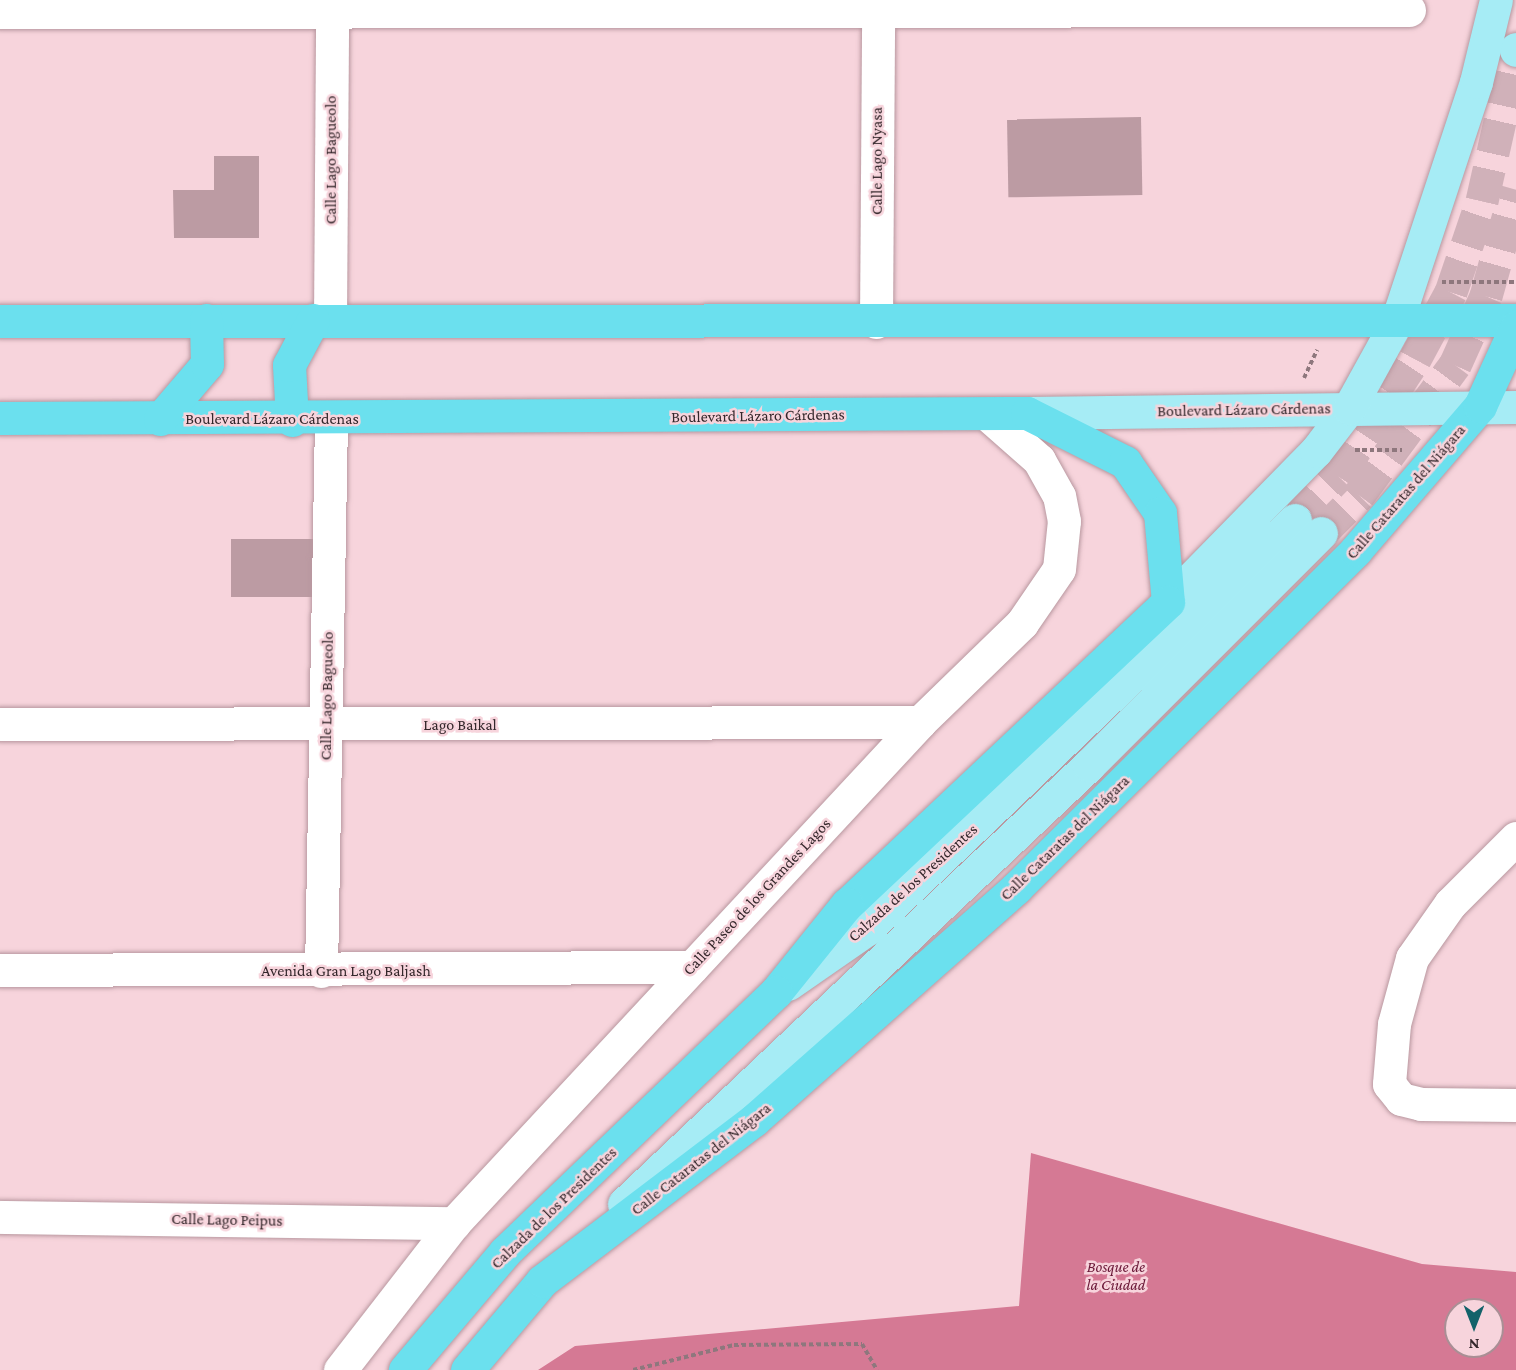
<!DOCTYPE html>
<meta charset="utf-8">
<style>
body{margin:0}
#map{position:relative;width:1516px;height:1370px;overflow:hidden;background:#f7d4dc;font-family:"Crimson Pro",serif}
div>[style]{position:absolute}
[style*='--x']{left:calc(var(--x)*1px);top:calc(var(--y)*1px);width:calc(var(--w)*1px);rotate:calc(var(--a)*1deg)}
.forest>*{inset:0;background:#d57994}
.building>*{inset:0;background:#bc9ba3;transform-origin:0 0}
.major-tunnel>*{height:33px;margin-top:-16.5px;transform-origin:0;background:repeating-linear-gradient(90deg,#d0b1b9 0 33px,transparent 0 49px)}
.path>*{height:4px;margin-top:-2px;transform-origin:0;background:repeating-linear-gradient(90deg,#8e777d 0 4.5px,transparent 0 7.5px)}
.roads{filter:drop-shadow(0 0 2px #b8979f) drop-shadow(0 0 2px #b8979f)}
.minor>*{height:33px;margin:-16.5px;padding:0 16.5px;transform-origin:16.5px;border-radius:16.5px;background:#fff}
.major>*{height:33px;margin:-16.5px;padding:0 16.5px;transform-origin:16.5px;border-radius:16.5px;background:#a6ecf5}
.highway>*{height:33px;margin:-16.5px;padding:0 16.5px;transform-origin:16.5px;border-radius:16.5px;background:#6be0ee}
span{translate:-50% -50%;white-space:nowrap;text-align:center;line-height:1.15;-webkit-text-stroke:5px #f7d4dc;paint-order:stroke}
.street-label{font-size:16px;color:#34272b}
.park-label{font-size:16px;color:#6a1737;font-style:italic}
.north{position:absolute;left:1444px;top:1298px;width:60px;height:60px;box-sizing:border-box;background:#f7d4dc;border:2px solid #a98f95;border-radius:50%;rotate:180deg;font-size:16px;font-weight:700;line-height:24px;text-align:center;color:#34272b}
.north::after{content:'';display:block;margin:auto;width:21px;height:27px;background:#13626a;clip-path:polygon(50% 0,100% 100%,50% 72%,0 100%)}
</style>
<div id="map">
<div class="forest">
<i style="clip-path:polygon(evenodd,1031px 1153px,1422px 1264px,1516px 1272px,1516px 1370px,538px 1370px,575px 1346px,1019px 1306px,1031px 1153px,1456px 1310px,1492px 1310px,1492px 1346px,1456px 1346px,1456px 1310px)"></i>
</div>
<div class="building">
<i style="left:1141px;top:117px;width:78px;height:134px;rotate:89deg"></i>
<i style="clip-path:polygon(214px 156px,259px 156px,259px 238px,174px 238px,173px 190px,214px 190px)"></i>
<i style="left:231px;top:539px;width:82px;height:58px"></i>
</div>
<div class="major-tunnel">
<i style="--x:1295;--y:520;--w:62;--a:-45.7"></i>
<i style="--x:1338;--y:476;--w:140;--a:-56.7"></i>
<i style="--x:1415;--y:359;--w:76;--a:-61.8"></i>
<i style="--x:1451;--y:292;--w:96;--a:-71.2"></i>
<i style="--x:1482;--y:201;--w:155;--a:-77.3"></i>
<i style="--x:1321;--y:533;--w:54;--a:-45"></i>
<i style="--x:1359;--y:495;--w:162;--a:-53.6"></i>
<i style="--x:1455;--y:365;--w:76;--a:-65.8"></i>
<i style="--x:1486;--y:296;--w:111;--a:-74.3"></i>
</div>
<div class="path">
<i style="--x:1442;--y:282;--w:74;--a:0"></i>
<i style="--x:1304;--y:378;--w:31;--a:-65"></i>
<i style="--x:1355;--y:450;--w:47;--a:0"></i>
<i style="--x:633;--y:1370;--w:104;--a:-13.9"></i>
<i style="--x:734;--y:1345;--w:128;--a:-0.4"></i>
<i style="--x:862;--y:1344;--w:30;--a:60"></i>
</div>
<div class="roads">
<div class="minor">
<i style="--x:0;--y:12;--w:1409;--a:-0.08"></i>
<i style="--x:330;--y:320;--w:320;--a:-89.6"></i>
<i style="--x:876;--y:322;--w:322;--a:-89.6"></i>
<i style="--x:0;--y:724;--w:920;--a:-0.12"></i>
<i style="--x:1516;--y:838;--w:93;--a:135"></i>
<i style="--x:1450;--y:904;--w:66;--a:125.1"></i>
<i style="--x:1412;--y:958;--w:68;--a:105.3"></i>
<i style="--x:1394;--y:1024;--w:60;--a:94.8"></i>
<i style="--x:1389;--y:1084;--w:19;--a:51"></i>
<i style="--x:1401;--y:1099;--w:21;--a:14"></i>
<i style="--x:1421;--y:1104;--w:95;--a:0.6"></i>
<i style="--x:0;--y:970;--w:692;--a:-0.25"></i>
<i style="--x:321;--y:971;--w:551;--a:-88.96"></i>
<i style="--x:0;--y:1217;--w:454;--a:0.8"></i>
<i style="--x:340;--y:1370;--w:186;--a:-52.2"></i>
<i style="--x:454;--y:1223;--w:684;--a:-47.07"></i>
<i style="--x:920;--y:722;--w:142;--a:-44.1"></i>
<i style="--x:1022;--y:623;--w:65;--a:-55.6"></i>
<i style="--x:1059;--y:569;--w:48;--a:-84.1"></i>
<i style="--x:1064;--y:521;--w:25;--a:-101"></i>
<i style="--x:1059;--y:496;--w:41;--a:-119.1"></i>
<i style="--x:1039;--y:460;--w:69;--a:-138.5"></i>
</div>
<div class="major">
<i style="--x:1516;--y:50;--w:1;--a:-90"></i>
<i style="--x:1027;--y:413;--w:489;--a:-0.7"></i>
<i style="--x:1168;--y:602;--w:211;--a:-45.6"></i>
<i style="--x:1316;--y:451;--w:54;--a:-52.5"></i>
<i style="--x:1349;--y:408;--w:99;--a:-61.1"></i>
<i style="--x:1397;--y:321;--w:252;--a:-71.7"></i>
<i style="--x:1476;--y:82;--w:84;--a:-76.3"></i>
<i style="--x:788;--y:984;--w:96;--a:-34.8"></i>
<i style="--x:867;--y:929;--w:592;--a:-43.7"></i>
<i style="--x:624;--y:1204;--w:639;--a:-43.35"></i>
<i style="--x:1089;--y:765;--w:328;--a:-45"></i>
</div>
<div class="highway">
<i style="--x:0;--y:321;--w:1516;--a:-0.04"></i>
<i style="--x:0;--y:418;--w:1027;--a:-0.28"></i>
<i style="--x:1027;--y:413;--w:110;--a:26.6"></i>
<i style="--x:1125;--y:462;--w:62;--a:55.5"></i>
<i style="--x:1160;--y:513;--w:89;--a:84.9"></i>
<i style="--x:1168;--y:602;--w:441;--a:136.7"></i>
<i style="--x:847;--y:904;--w:113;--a:128.9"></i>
<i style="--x:776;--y:992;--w:376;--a:136.2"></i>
<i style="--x:505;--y:1252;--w:155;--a:130.3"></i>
<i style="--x:160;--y:419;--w:72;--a:-49.5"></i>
<i style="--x:207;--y:364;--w:44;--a:-91.3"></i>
<i style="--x:292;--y:420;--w:55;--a:-93.1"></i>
<i style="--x:289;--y:365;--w:51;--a:-61.9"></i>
<i style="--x:467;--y:1370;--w:116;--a:-49.9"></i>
<i style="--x:542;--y:1281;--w:266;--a:-37.2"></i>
<i style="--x:754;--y:1120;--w:350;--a:-41.5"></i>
<i style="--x:1016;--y:888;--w:479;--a:-44.8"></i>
<i style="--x:1356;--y:550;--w:190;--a:-49.3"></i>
<i style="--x:1480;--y:406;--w:87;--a:-65.5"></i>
</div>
</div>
<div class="street-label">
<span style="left:331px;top:160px;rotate:-90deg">Calle Lago Bagueolo</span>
<span style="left:877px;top:161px;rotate:-90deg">Calle Lago Nyasa</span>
<span style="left:1244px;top:410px;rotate:-1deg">Boulevard Lázaro Cárdenas</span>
<span style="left:758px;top:416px;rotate:-1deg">Boulevard Lázaro Cárdenas</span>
<span style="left:272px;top:419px">Boulevard Lázaro Cárdenas</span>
<span style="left:1406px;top:492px;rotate:-49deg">Calle Cataratas del Niágara</span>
<span style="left:327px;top:696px;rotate:-89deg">Calle Lago Bagueolo</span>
<span style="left:460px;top:725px">Lago Baikal</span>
<span style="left:1065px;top:838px;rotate:-44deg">Calle Cataratas del Niágara</span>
<span style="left:913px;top:883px;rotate:-42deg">Calzada de los Presidentes</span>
<span style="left:757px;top:897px;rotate:-47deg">Calle Paseo de los Grandes Lagos</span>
<span style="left:346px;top:971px">Avenida Gran Lago Baljash</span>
<span style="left:701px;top:1159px;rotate:-38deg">Calle Cataratas del Niágara</span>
<span style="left:554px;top:1208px;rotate:-44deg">Calzada de los Presidentes</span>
<span style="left:227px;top:1220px;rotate:1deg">Calle Lago Peipus</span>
</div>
<div class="park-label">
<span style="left:1116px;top:1276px">Bosque de<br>la Ciudad</span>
</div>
<div class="north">N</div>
</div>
